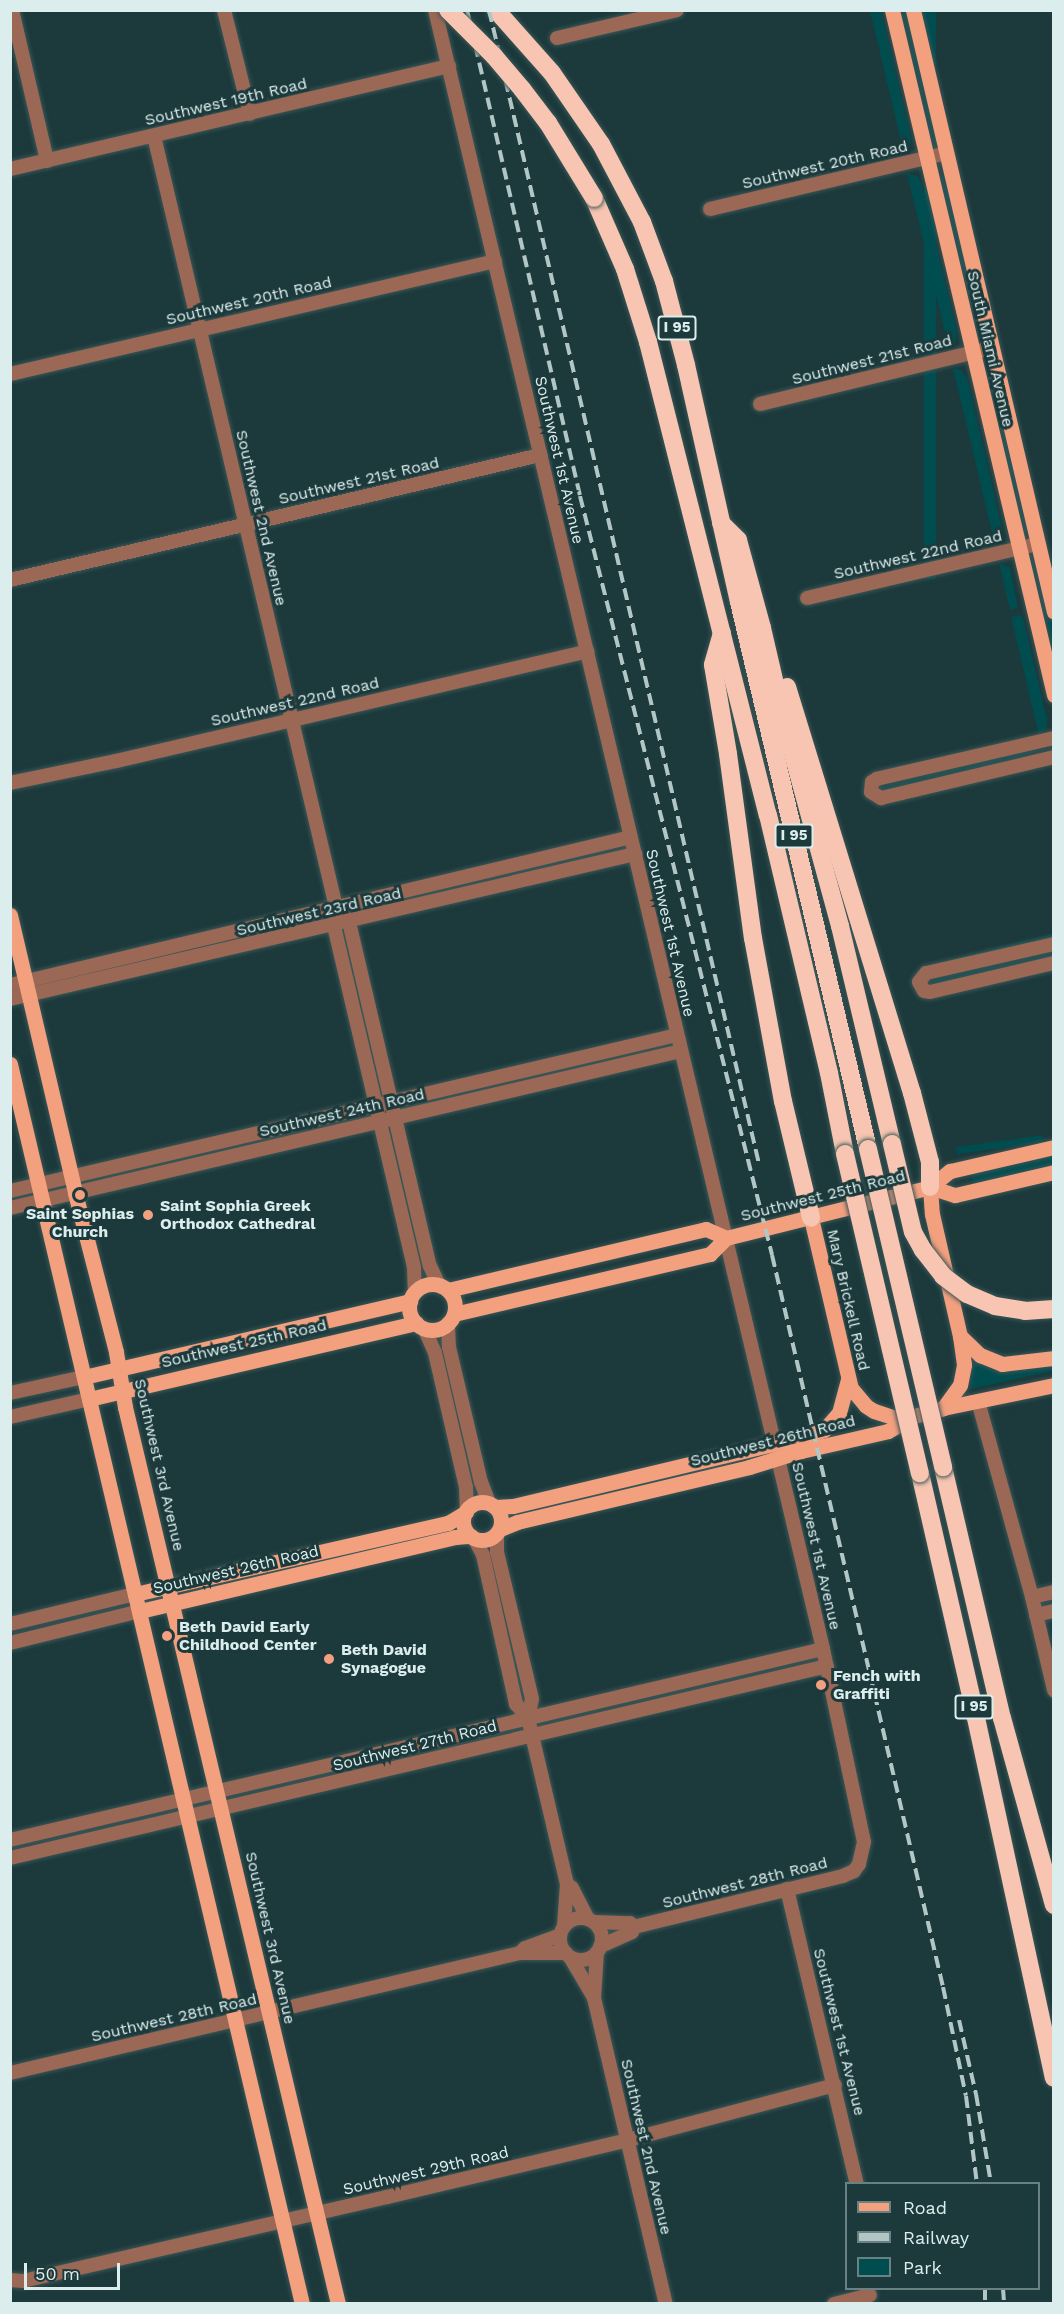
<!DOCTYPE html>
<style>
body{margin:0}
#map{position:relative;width:1064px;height:2314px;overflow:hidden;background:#1c393b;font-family:"Work Sans",sans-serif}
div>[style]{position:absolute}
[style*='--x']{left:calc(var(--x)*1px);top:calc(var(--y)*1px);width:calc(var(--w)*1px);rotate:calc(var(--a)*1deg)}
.green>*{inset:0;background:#004d50;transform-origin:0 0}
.roads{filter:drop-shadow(0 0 2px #3b5657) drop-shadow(0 0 2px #3b5657)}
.minor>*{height:14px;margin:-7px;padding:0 7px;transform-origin:7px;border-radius:7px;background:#9a6854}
.minor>.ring{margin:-7px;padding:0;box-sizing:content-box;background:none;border:14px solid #9a6854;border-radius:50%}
.major>*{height:15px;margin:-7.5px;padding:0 7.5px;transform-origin:7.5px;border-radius:7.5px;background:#f3a07f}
.major>.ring{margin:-7.5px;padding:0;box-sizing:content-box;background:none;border:15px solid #f3a07f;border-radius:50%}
.highway>*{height:18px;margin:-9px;padding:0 9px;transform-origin:9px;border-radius:9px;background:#f7c5b1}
.rail>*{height:4px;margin-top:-2px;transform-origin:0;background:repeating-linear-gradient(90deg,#b2c6c6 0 12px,transparent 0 18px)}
.bridges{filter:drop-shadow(0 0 2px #3b5657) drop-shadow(0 0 2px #3b5657)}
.highway-bridge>*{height:18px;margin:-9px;padding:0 9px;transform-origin:9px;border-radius:9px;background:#f7c5b1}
.dots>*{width:16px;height:16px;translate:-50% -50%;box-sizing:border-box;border:3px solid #1c393b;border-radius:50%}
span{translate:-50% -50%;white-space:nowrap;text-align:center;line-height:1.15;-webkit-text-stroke:6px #1c393b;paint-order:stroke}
.shield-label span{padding:2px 4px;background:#1c393b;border:2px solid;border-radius:4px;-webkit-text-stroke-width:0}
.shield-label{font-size:15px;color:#dceded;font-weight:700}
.street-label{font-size:16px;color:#dceded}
.poi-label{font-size:16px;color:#dceded;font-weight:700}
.left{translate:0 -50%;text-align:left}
.frame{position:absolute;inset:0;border:12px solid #dceded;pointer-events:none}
.legend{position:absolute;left:845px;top:2182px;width:195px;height:108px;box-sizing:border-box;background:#1c393b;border:2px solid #698182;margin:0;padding:8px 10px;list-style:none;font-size:18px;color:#dceded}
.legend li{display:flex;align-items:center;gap:12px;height:30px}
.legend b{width:30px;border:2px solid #698182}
.scale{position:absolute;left:24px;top:2263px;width:96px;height:27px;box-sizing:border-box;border:3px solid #dceded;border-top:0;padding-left:8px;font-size:18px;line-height:21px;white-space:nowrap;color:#dceded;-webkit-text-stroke:4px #1c393b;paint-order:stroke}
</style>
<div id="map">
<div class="green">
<i style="clip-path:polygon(870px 11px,881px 11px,911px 138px,910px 148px,904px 154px)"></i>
<i style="clip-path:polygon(897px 11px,908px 11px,935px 136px,932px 138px,928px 136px)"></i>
<i style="left:924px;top:11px;width:12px;height:568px"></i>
<i style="clip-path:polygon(907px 173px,917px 176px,921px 182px,957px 332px,955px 344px,949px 349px)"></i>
<i style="clip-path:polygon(942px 176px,947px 178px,983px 339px,980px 341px,975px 340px,939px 178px)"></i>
<i style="clip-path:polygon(986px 362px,990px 363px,1028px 534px,1025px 535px,1022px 534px,983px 364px)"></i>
<i style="clip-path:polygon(953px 368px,961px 370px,967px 378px,1003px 531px,1001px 539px,995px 545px)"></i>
<i style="clip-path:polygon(1032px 558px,1038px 563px,1053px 628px,1053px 678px,1028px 560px)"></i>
<i style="clip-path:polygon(999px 563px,1010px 567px,1018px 608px,1010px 610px)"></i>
<i style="clip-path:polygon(1020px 615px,1023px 617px,1047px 720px,1046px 729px,1039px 735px,1011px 617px)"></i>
<i style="clip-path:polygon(1031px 749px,1033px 755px,883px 791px,880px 787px)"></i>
<i style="clip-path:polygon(1053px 934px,1053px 938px,941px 965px,939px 962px)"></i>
<i style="clip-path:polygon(1053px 949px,1053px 958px,934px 984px,932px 982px,936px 976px)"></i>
<i style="left:1053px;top:969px;width:4px;height:75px;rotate:90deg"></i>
<i style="left:1043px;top:1135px;width:7px;height:88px;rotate:82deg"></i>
<i style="clip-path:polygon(1053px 1152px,1053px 1167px,976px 1184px,971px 1179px,973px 1171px)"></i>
<i style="clip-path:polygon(976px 1362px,997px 1370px,1053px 1363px,1053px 1371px,970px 1389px,970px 1366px)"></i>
</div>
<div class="roads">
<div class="minor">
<i style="--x:12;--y:10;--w:155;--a:76.9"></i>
<i style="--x:224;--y:10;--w:107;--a:76"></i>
<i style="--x:435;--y:10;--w:1684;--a:76.68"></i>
<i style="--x:823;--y:1649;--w:197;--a:78"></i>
<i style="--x:864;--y:1842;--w:23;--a:103"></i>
<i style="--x:859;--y:1864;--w:9;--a:126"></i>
<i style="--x:854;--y:1871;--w:12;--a:156"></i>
<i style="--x:843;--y:1876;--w:215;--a:166.3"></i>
<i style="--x:634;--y:1927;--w:5;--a:112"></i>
<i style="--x:632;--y:1932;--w:35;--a:156"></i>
<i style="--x:557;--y:38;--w:123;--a:-13.1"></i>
<i style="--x:154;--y:136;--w:792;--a:76.72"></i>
<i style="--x:336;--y:907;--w:19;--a:96"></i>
<i style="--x:334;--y:926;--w:351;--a:76.8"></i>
<i style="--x:414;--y:1268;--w:24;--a:88"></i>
<i style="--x:10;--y:169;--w:451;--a:-13.2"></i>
<i style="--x:710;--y:209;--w:243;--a:-13.3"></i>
<i style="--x:10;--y:374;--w:498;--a:-13.1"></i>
<i style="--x:760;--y:404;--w:239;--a:-13.6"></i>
<i style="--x:10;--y:580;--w:545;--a:-13.27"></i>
<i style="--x:807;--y:598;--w:236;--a:-13.2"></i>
<i style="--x:1054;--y:738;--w:182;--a:167"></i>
<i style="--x:877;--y:779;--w:6;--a:149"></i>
<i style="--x:872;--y:782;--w:10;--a:96"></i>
<i style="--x:871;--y:792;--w:12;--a:31"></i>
<i style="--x:881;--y:798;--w:178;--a:-13.3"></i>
<i style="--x:10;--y:783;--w:108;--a:-11.7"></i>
<i style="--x:116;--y:761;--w:484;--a:-13.1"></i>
<i style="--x:343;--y:915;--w:9;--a:49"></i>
<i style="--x:349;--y:922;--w:353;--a:76.8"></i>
<i style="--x:430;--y:1266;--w:21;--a:65"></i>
<i style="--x:1054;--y:944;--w:131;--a:167.2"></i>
<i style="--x:926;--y:973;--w:11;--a:128"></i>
<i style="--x:919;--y:982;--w:10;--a:61"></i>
<i style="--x:924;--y:991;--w:6;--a:9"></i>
<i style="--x:930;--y:992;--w:127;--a:-13.2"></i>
<i style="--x:10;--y:985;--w:638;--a:-13.4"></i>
<i style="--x:10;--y:999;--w:642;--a:-13.06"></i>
<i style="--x:10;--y:1191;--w:685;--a:-13.16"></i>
<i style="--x:10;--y:1208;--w:689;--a:-13.17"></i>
<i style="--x:448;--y:1323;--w:24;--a:88"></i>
<i style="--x:449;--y:1347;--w:139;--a:76.7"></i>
<i style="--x:481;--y:1482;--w:22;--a:69"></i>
<i style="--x:424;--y:1328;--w:27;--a:66"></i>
<i style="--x:435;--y:1353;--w:138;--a:77"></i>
<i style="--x:466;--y:1487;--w:23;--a:88"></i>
<i style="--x:10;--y:1393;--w:76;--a:-12.2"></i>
<i style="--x:978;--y:1401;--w:203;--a:74.6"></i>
<i style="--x:1032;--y:1597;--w:96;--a:76.7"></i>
<i style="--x:10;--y:1417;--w:81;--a:-12.8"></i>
<i style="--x:497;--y:1534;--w:18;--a:90"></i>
<i style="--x:497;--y:1552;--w:151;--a:76.6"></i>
<i style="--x:532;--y:1699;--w:19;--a:102"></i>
<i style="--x:528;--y:1718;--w:171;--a:76.8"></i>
<i style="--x:567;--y:1884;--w:42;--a:94.1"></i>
<i style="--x:474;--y:1538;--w:19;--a:62"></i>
<i style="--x:483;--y:1555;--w:153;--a:77.5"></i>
<i style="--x:516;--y:1704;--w:18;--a:49"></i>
<i style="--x:1032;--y:1597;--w:23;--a:-13"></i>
<i style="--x:1036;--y:1615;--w:18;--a:-13"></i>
<i style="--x:10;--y:1624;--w:129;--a:-13.5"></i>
<i style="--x:10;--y:1643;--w:134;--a:-13.8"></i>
<i style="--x:10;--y:1840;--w:835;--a:-13.22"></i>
<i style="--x:10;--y:1858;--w:839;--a:-13.22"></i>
<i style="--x:567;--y:1884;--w:6;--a:39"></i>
<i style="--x:572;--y:1888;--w:35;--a:63"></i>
<i style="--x:787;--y:1889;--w:303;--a:76.7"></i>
<i class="ring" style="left:560px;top:1918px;width:28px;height:28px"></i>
<i style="--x:594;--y:1922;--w:36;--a:2"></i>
<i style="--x:630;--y:1923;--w:6;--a:45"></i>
<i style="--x:597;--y:1952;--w:46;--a:93.7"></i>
<i style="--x:594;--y:1998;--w:314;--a:76.8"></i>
<i style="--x:520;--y:1953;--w:7;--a:-45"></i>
<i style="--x:525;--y:1948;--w:37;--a:-20"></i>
<i style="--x:570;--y:1957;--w:45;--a:59.5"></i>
<i style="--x:10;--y:2073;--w:524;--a:-13.24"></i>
<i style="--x:520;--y:1953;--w:46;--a:0"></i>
<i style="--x:10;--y:2280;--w:13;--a:4"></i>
<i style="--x:23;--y:2281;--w:374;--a:-13"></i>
<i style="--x:387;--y:2197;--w:248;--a:-13.3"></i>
<i style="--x:628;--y:2140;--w:214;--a:-14.9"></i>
<i style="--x:834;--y:2304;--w:37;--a:-14"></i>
</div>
<div class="major">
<i style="--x:892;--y:10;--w:704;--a:76.69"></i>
<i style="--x:913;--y:10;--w:618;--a:76.82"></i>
<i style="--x:10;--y:915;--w:285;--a:76.8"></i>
<i style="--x:75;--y:1193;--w:164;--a:75.5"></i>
<i style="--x:116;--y:1352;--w:56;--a:80.7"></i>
<i style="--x:125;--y:1407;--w:922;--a:76.64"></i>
<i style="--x:10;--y:1064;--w:1274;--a:76.75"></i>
<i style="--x:930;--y:1187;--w:27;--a:86"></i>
<i style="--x:932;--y:1214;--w:125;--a:77.1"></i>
<i style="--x:960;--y:1336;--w:29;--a:82"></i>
<i style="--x:964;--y:1365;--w:20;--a:101"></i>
<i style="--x:960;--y:1385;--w:29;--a:126"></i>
<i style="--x:930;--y:1187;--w:26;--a:18"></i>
<i style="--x:955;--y:1195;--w:102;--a:-13.1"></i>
<i style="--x:811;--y:1218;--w:175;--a:76.8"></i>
<i style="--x:851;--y:1388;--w:23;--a:50"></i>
<i style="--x:866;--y:1406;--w:9;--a:32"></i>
<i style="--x:874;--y:1411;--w:19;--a:18"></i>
<i style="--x:892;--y:1417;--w:19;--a:0"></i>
<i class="ring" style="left:409px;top:1284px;width:31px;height:31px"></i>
<i style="--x:448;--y:1290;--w:265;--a:-13.3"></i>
<i style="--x:706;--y:1229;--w:22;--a:24"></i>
<i style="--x:454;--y:1314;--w:263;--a:-13.2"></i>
<i style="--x:710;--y:1254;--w:23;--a:-45"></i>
<i style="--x:726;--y:1238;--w:210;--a:-14"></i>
<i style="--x:930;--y:1187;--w:26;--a:-39"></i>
<i style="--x:950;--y:1171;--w:107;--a:-13"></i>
<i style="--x:960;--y:1336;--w:28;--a:44"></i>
<i style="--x:980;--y:1355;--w:24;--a:22"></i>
<i style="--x:1002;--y:1364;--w:52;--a:-6.6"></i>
<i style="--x:84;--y:1377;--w:335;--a:-13.1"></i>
<i style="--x:89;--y:1399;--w:336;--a:-13.1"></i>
<i class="ring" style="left:463px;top:1502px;width:23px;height:23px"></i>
<i style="--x:495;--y:1507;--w:18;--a:-3"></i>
<i style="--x:513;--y:1506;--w:305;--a:-13.4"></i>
<i style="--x:810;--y:1435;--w:15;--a:-20"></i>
<i style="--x:824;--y:1430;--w:23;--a:-49"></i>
<i style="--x:839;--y:1413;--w:34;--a:-75"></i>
<i style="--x:500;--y:1529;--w:18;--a:-22"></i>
<i style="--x:517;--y:1522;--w:238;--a:-13.3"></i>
<i style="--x:749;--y:1467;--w:54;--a:-17.1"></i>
<i style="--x:801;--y:1451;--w:89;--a:-12.9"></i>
<i style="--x:888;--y:1431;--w:30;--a:-30"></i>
<i style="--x:914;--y:1416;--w:30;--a:-15"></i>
<i style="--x:943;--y:1408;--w:113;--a:-11.7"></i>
<i style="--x:135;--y:1594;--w:321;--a:-12.8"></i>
<i style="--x:448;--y:1523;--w:21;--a:-31"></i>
<i style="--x:140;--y:1611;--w:324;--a:-13.2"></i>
<i style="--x:455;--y:1537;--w:16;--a:-4"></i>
</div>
<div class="highway">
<i style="--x:496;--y:10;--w:84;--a:48.4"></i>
<i style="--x:552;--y:73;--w:86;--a:55.4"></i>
<i style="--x:601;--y:144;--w:88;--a:62.3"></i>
<i style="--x:642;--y:222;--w:63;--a:69.6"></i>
<i style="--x:664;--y:281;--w:87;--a:75.3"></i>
<i style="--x:686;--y:365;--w:243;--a:77.4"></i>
<i style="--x:739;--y:602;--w:562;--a:76.73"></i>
<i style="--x:594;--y:198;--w:77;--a:66.4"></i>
<i style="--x:625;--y:269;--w:77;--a:72.5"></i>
<i style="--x:648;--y:342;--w:488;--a:75.8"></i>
<i style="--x:768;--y:815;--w:265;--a:76.7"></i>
<i style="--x:829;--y:1073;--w:83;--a:78.8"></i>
<i style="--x:721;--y:523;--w:24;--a:45"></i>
<i style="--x:738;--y:540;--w:91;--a:74.7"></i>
<i style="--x:762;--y:628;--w:88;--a:76.9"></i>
<i style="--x:782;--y:714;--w:220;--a:74.7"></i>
<i style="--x:840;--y:926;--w:224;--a:76.6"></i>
<i style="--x:722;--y:633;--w:33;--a:106"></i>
<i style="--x:713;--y:665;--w:90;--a:80.4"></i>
<i style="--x:728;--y:754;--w:186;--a:82.3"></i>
<i style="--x:753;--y:938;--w:166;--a:79.6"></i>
<i style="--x:783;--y:1101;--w:120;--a:76.5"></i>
<i style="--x:787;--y:687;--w:425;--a:72.9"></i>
<i style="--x:912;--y:1093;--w:71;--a:75.4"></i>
<i style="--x:930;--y:1162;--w:25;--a:90"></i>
<i style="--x:943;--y:1467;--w:258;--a:76.8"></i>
<i style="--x:1002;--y:1718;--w:194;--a:74.5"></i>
<i style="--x:920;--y:1473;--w:251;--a:77.1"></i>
<i style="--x:976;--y:1718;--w:368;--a:77.8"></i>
</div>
</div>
<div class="rail">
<i style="--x:467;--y:10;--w:499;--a:76.9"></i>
<i style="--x:580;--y:496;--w:783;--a:75.8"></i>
<i style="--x:772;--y:1255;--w:752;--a:76.85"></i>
<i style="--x:943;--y:1987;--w:111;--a:78.1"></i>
<i style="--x:966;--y:2096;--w:89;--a:82.9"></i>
<i style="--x:489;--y:10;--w:1185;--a:76.83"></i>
<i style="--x:959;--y:2020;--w:76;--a:77.1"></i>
<i style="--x:976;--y:2094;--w:91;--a:80.5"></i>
<i style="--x:985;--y:2288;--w:16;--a:90"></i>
<i style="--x:1003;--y:2288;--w:16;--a:86"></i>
</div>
<div class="bridges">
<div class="highway-bridge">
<i style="--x:448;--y:10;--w:65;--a:45"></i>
<i style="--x:494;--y:56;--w:43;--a:49.7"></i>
<i style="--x:522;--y:89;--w:43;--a:52.6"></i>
<i style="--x:548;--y:123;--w:88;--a:58.5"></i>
<i style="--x:892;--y:1144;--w:90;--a:76.6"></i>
<i style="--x:913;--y:1232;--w:21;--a:61"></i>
<i style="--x:923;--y:1250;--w:33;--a:52"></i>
<i style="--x:943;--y:1276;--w:30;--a:37"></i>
<i style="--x:967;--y:1294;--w:30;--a:23"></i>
<i style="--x:995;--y:1306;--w:30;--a:9"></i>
<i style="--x:1025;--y:1311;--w:29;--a:-4"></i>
<i style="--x:868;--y:1149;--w:327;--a:76.7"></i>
<i style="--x:845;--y:1154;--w:328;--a:76.8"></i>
</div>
</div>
<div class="dots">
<i style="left:80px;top:1195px;background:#f2a07f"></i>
<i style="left:148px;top:1215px;background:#f2a07f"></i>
<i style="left:167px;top:1636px;background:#f2a07f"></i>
<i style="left:329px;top:1659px;background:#f2a07f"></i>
<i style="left:821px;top:1685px;background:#f2a07f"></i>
</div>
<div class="shield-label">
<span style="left:677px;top:328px">I 95</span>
<span style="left:794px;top:836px">I 95</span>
<span style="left:974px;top:1707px">I 95</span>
</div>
<div class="street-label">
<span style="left:226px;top:102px;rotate:-13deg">Southwest 19th Road</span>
<span style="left:825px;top:165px;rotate:-13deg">Southwest 20th Road</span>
<span style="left:249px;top:301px;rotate:-13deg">Southwest 20th Road</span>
<span style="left:990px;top:349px;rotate:77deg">South Miami Avenue</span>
<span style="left:872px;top:360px;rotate:-14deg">Southwest 21st Road</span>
<span style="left:559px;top:460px;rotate:77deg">Southwest 1st Avenue</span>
<span style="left:359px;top:481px;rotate:-13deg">Southwest 21st Road</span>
<span style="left:261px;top:518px;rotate:77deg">Southwest 2nd Avenue</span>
<span style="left:918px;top:555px;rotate:-13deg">Southwest 22nd Road</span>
<span style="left:295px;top:702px;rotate:-13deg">Southwest 22nd Road</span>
<span style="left:319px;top:912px;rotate:-13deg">Southwest 23rd Road</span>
<span style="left:670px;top:933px;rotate:77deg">Southwest 1st Avenue</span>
<span style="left:342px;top:1113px;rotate:-13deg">Southwest 24th Road</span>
<span style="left:823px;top:1196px;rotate:-14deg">Southwest 25th Road</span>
<span style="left:848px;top:1300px;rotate:77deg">Mary Brickell Road</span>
<span style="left:244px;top:1344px;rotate:-13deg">Southwest 25th Road</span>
<span style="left:773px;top:1441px;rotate:-14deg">Southwest 26th Road</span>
<span style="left:159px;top:1465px;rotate:77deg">Southwest 3rd Avenue</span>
<span style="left:816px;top:1546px;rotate:77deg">Southwest 1st Avenue</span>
<span style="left:236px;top:1570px;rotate:-13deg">Southwest 26th Road</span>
<span style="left:415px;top:1746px;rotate:-14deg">Southwest 27th Road</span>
<span style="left:745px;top:1883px;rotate:-14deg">Southwest 28th Road</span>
<span style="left:270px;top:1938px;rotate:77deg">Southwest 3rd Avenue</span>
<span style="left:174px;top:2018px;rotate:-13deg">Southwest 28th Road</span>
<span style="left:839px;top:2032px;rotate:76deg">Southwest 1st Avenue</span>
<span style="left:646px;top:2147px;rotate:77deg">Southwest 2nd Avenue</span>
<span style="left:426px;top:2171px;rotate:-13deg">Southwest 29th Road</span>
</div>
<div class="poi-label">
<span class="left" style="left:160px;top:1215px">Saint Sophia Greek<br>Orthodox Cathedral</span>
<span style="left:80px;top:1223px">Saint Sophias<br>Church</span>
<span class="left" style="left:179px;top:1636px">Beth David Early<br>Childhood Center</span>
<span class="left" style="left:341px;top:1659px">Beth David<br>Synagogue</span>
<span class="left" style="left:833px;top:1685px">Fench with<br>Graffiti</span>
</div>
<div class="frame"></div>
<ul class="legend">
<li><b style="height:8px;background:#f3a07f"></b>Road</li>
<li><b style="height:8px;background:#b2c6c6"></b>Railway</li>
<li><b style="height:16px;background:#004d50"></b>Park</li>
</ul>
<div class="scale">50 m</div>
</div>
